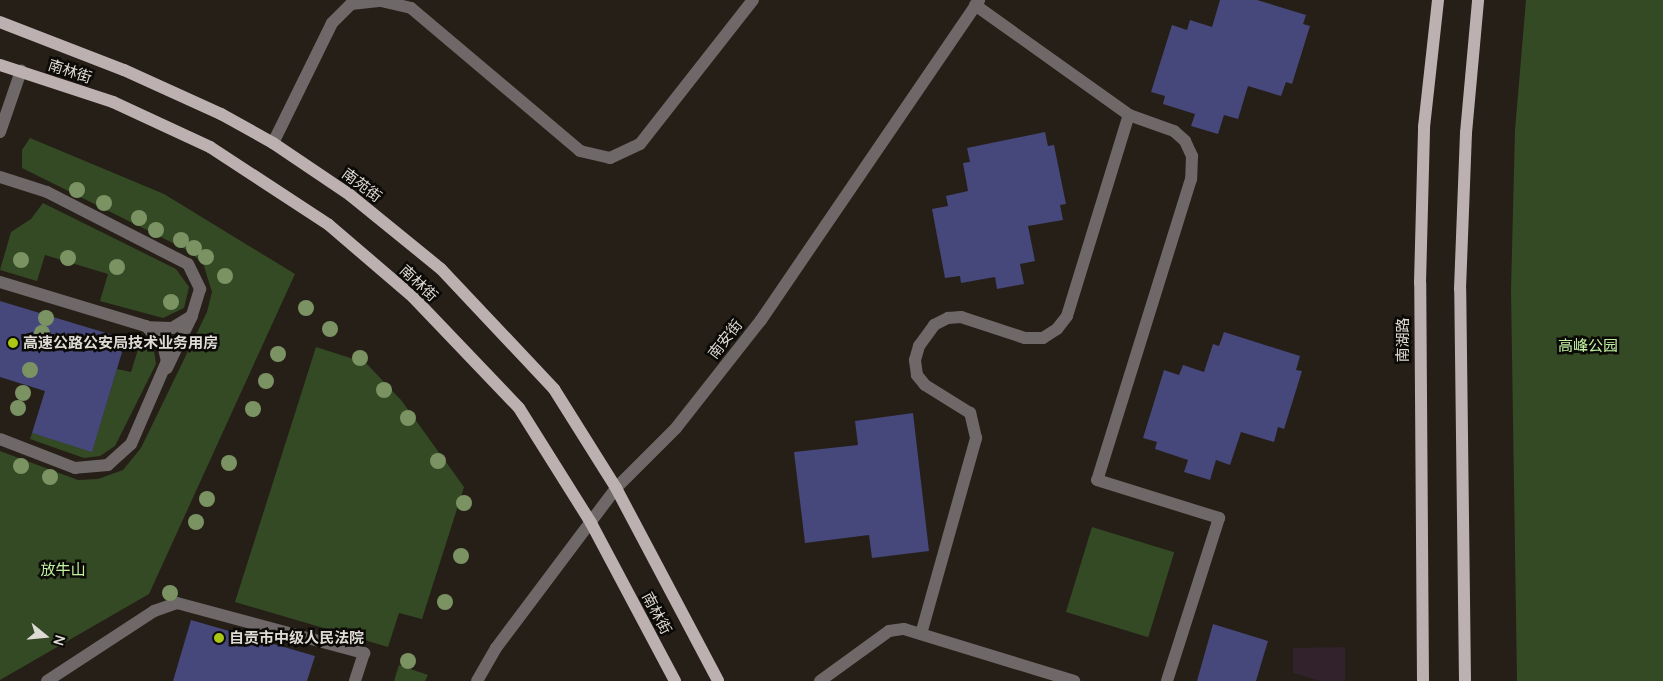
<!DOCTYPE html>
<meta charset="utf-8">
<style>
body{margin:0}
#map{position:relative;width:1663px;height:681px;overflow:hidden;background:#251f17;font-family:Manrope,"Noto Sans SC",sans-serif}
div>[style]{position:absolute}
[style*='--x']{left:calc(var(--x)*1px);top:calc(var(--y)*1px);width:calc(var(--w)*1px);rotate:calc(var(--a)*1deg)}
.commercial>*{inset:0;background:#32222c}
.green>*{inset:0;background:#344a24;transform-origin:0 0}
.building>*{inset:0;background:#46477b}
.minor>*{height:12px;margin:-6px;padding:0 6px;transform-origin:6px;border-radius:6px;background:#6e6868}
.major>*{height:12px;margin:-6px;padding:0 6px;transform-origin:6px;border-radius:6px;background:#bdb0b1}
.trees>*{width:16px;height:16px;margin:-8px;border-radius:50%;background:#7b9363}
.dots>*{width:14px;height:14px;translate:-50% -50%;box-sizing:border-box;border:2px solid #0c0a07;border-radius:50%}
span{translate:-50% -50%;white-space:nowrap;text-align:center;line-height:1.15;-webkit-text-stroke:5px #0c0a07;paint-order:stroke}
.street-label{font-size:15px;color:#dedad4}
.poi-label{font-size:15px;color:#dedad4;font-weight:700}
.left{translate:0 -50%;text-align:left}
.park-label{font-size:15px;color:#c1f2a2}
.north{position:absolute;left:20px;top:611px;width:50px;height:50px;-webkit-text-stroke:4px #0c0a07;paint-order:stroke;rotate:107deg;font-size:14px;font-weight:700;line-height:20px;text-align:center;color:#dedad4}
.north::after{content:'';display:block;margin:auto;width:18px;height:22px;background:#dedad4;clip-path:polygon(50% 0,100% 100%,50% 72%,0 100%)}
</style>
<div id="map">
<div class="commercial">
<i style="clip-path:polygon(1345px 647px,1345px 681px,1320px 681px,1293px 673px,1293px 648px)"></i>
</div>
<div class="green">
<i style="clip-path:polygon(1526px 0,1663px 0,1663px 681px,1517px 681px,1511px 290px,1515px 130px)"></i>
<i style="clip-path:polygon(30px 138px,164px 194px,295px 274px,149px 594px,0 680px,0 451px,78px 480px,98px 479px,123px 470px,141px 448px,207px 312px,212px 292px,203px 263px,187px 250px,22px 168px,22px 150px)"></i>
<i style="clip-path:polygon(43px 203px,176px 269px,189px 287px,184px 308px,163px 318px,100px 301px,108px 274px,45px 255px,37px 281px,0 270px,11px 232px,31px 219px)"></i>
<i style="clip-path:polygon(142px 337px,154px 351px,156px 364px,115px 446px,100px 456px,84px 458px,30px 439px,32px 433px,92px 451px,117px 369px,131px 372px)"></i>
<i style="clip-path:polygon(316px 347px,366px 363px,401px 400px,464px 487px,422px 619px,399px 613px,388px 647px,235px 602px)"></i>
<i style="left:1092px;top:527px;width:86px;height:89px;rotate:17deg"></i>
<i style="clip-path:polygon(399px 665px,428px 675px,425px 681px,394px 681px)"></i>
</div>
<div class="building">
<i style="clip-path:polygon(1220px 0,1257px 0,1306px 15px,1303px 24px,1310px 26px,1292px 84px,1286px 82px,1281px 96px,1248px 86px,1238px 119px,1224px 115px,1218px 134px,1191px 126px,1195px 114px,1163px 104px,1165px 96px,1151px 92px,1172px 25px,1187px 30px,1190px 20px,1212px 27px)"></i>
<i style="clip-path:polygon(1045px 132px,1048px 146px,1054px 145px,1066px 204px,1060px 205px,1063px 220px,1028px 226px,1035px 261px,1020px 264px,1024px 284px,997px 289px,995px 277px,961px 283px,960px 276px,945px 278px,932px 209px,948px 206px,946px 196px,968px 191px,963px 163px,970px 162px,967px 148px)"></i>
<i style="clip-path:polygon(0 301px,126px 339px,92px 452px,32px 433px,45px 391px,0 377px)"></i>
<i style="clip-path:polygon(1224px 332px,1300px 356px,1296px 370px,1302px 371px,1284px 429px,1278px 427px,1274px 442px,1241px 432px,1230px 465px,1216px 460px,1210px 480px,1184px 472px,1188px 460px,1155px 449px,1157px 442px,1143px 438px,1164px 370px,1179px 375px,1183px 365px,1204px 372px,1213px 344px,1219px 346px)"></i>
<i style="clip-path:polygon(913px 413px,929px 551px,872px 558px,869px 535px,805px 543px,794px 452px,858px 445px,855px 421px)"></i>
<i style="clip-path:polygon(191px 620px,315px 656px,307px 681px,173px 681px)"></i>
<i style="clip-path:polygon(1213px 624px,1268px 641px,1256px 681px,1197px 681px)"></i>
</div>
<div class="minor">
<i style="--x:975;--y:5;--w:189;--a:35.5"></i>
<i style="--x:1129;--y:115;--w:48;--a:19.6"></i>
<i style="--x:1174;--y:131;--w:15;--a:42"></i>
<i style="--x:1185;--y:141;--w:17;--a:65"></i>
<i style="--x:1192;--y:156;--w:23;--a:92"></i>
<i style="--x:1191;--y:179;--w:315;--a:107.3"></i>
<i style="--x:1097;--y:480;--w:128;--a:17.3"></i>
<i style="--x:1219;--y:518;--w:171;--a:107.7"></i>
<i style="--x:0;--y:132;--w:65;--a:-71"></i>
<i style="--x:273;--y:143;--w:134;--a:-63.8"></i>
<i style="--x:332;--y:23;--w:27;--a:-45"></i>
<i style="--x:351;--y:4;--w:30;--a:-6"></i>
<i style="--x:381;--y:1;--w:31;--a:13"></i>
<i style="--x:411;--y:8;--w:221;--a:40.2"></i>
<i style="--x:580;--y:151;--w:31;--a:13"></i>
<i style="--x:610;--y:158;--w:33;--a:-25"></i>
<i style="--x:640;--y:144;--w:183;--a:-51.9"></i>
<i style="--x:0;--y:177;--w:49;--a:17.7"></i>
<i style="--x:47;--y:192;--w:158;--a:27.1"></i>
<i style="--x:188;--y:264;--w:28;--a:64"></i>
<i style="--x:200;--y:289;--w:28;--a:107"></i>
<i style="--x:192;--y:316;--w:23;--a:149"></i>
<i style="--x:172;--y:328;--w:24;--a:-178"></i>
<i style="--x:0;--y:282;--w:152;--a:16.8"></i>
<i style="--x:146;--y:326;--w:25;--a:47"></i>
<i style="--x:163;--y:344;--w:17;--a:77"></i>
<i style="--x:167;--y:361;--w:90;--a:113.4"></i>
<i style="--x:131;--y:444;--w:31;--a:138"></i>
<i style="--x:108;--y:465;--w:33;--a:175"></i>
<i style="--x:75;--y:468;--w:80;--a:-158.9"></i>
<i style="--x:167;--y:368;--w:55;--a:-64.4"></i>
<i style="--x:921;--y:634;--w:204;--a:-74.3"></i>
<i style="--x:976;--y:438;--w:26;--a:-103"></i>
<i style="--x:970;--y:413;--w:53;--a:-148.1"></i>
<i style="--x:925;--y:385;--w:13;--a:-129"></i>
<i style="--x:917;--y:375;--w:15;--a:-98"></i>
<i style="--x:915;--y:360;--w:15;--a:-74"></i>
<i style="--x:919;--y:346;--w:26;--a:-54"></i>
<i style="--x:934;--y:325;--w:16;--a:-27"></i>
<i style="--x:948;--y:318;--w:13;--a:-4"></i>
<i style="--x:961;--y:317;--w:67;--a:18.2"></i>
<i style="--x:1025;--y:338;--w:18;--a:0"></i>
<i style="--x:1043;--y:338;--w:17;--a:-33"></i>
<i style="--x:1057;--y:329;--w:16;--a:-52"></i>
<i style="--x:1067;--y:316;--w:210;--a:-72.9"></i>
<i style="--x:47;--y:681;--w:128;--a:-33.2"></i>
<i style="--x:154;--y:611;--w:24;--a:-19"></i>
<i style="--x:177;--y:603;--w:194;--a:15"></i>
<i style="--x:364;--y:653;--w:29;--a:108"></i>
<i style="--x:477;--y:681;--w:38;--a:-60"></i>
<i style="--x:496;--y:648;--w:200;--a:-53.1"></i>
<i style="--x:616;--y:488;--w:85;--a:-45"></i>
<i style="--x:676;--y:428;--w:137;--a:-51.8"></i>
<i style="--x:761;--y:320;--w:387;--a:-55.7"></i>
<i style="--x:820;--y:681;--w:85;--a:-35.9"></i>
<i style="--x:889;--y:631;--w:15;--a:-8"></i>
<i style="--x:904;--y:629;--w:178;--a:17"></i>
</div>
<div class="major">
<i style="--x:0;--y:22;--w:133;--a:21.2"></i>
<i style="--x:124;--y:70;--w:107;--a:24.4"></i>
<i style="--x:221;--y:114;--w:60;--a:29.1"></i>
<i style="--x:273;--y:143;--w:93;--a:34"></i>
<i style="--x:350;--y:195;--w:117;--a:39.1"></i>
<i style="--x:441;--y:269;--w:165;--a:46.7"></i>
<i style="--x:554;--y:389;--w:117;--a:57.9"></i>
<i style="--x:616;--y:488;--w:218;--a:62.1"></i>
<i style="--x:0;--y:65;--w:119;--a:18.1"></i>
<i style="--x:113;--y:102;--w:107;--a:24.9"></i>
<i style="--x:210;--y:147;--w:142;--a:33.2"></i>
<i style="--x:329;--y:225;--w:111;--a:40.6"></i>
<i style="--x:413;--y:297;--w:153;--a:46.3"></i>
<i style="--x:519;--y:408;--w:136;--a:57.9"></i>
<i style="--x:591;--y:523;--w:179;--a:62"></i>
<i style="--x:1423;--y:681;--w:398;--a:-90.4"></i>
<i style="--x:1420;--y:283;--w:156;--a:-88.5"></i>
<i style="--x:1424;--y:127;--w:128;--a:-83.7"></i>
<i style="--x:1465;--y:681;--w:392;--a:-90.7"></i>
<i style="--x:1460;--y:289;--w:156;--a:-87.8"></i>
<i style="--x:1466;--y:133;--w:134;--a:-84.8"></i>
</div>
<div class="trees">
<i style="left:77px;top:190px"></i>
<i style="left:104px;top:203px"></i>
<i style="left:139px;top:218px"></i>
<i style="left:156px;top:230px"></i>
<i style="left:181px;top:240px"></i>
<i style="left:194px;top:248px"></i>
<i style="left:206px;top:257px"></i>
<i style="left:68px;top:258px"></i>
<i style="left:21px;top:260px"></i>
<i style="left:117px;top:267px"></i>
<i style="left:225px;top:276px"></i>
<i style="left:171px;top:302px"></i>
<i style="left:306px;top:308px"></i>
<i style="left:46px;top:318px"></i>
<i style="left:330px;top:329px"></i>
<i style="left:42px;top:333px"></i>
<i style="left:278px;top:354px"></i>
<i style="left:360px;top:358px"></i>
<i style="left:30px;top:370px"></i>
<i style="left:266px;top:381px"></i>
<i style="left:384px;top:390px"></i>
<i style="left:23px;top:393px"></i>
<i style="left:18px;top:408px"></i>
<i style="left:253px;top:409px"></i>
<i style="left:408px;top:418px"></i>
<i style="left:438px;top:461px"></i>
<i style="left:229px;top:463px"></i>
<i style="left:21px;top:466px"></i>
<i style="left:50px;top:477px"></i>
<i style="left:207px;top:499px"></i>
<i style="left:464px;top:503px"></i>
<i style="left:196px;top:522px"></i>
<i style="left:461px;top:556px"></i>
<i style="left:170px;top:593px"></i>
<i style="left:445px;top:602px"></i>
<i style="left:408px;top:661px"></i>
</div>
<div class="dots">
<i style="left:13px;top:343px;background:#abc614"></i>
<i style="left:219px;top:638px;background:#abc614"></i>
</div>
<div class="street-label">
<span style="left:70px;top:71px;rotate:18deg">南林街</span>
<span style="left:362px;top:185px;rotate:37deg">南苑街</span>
<span style="left:419px;top:283px;rotate:43deg">南林街</span>
<span style="left:725px;top:339px;rotate:-52deg">南安街</span>
<span style="left:1403px;top:340px;rotate:-90deg">南湖路</span>
<span style="left:657px;top:613px;rotate:62deg">南林街</span>
</div>
<div class="poi-label">
<span class="left" style="left:23px;top:343px">高速公路公安局技术业务用房</span>
<span class="left" style="left:229px;top:638px">自贡市中级人民法院</span>
</div>
<div class="park-label">
<span style="left:1588px;top:346px">高峰公园</span>
<span style="left:63px;top:570px">放牛山</span>
</div>
<div class="north">N</div>
</div>
